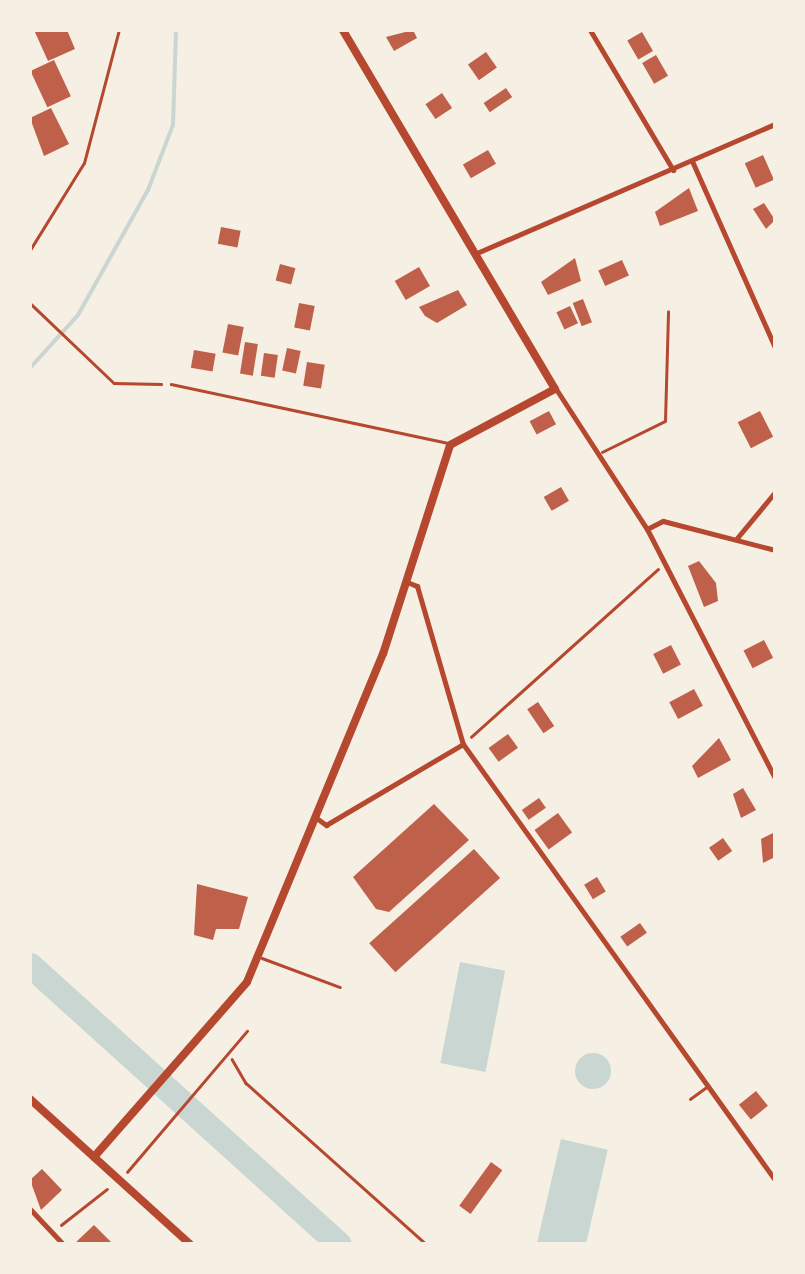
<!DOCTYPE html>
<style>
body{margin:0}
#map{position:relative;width:805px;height:1274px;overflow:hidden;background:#f6efe4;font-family:Lato,sans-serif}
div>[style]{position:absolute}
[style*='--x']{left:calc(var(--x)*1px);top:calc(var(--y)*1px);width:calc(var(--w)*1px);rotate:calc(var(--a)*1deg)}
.water>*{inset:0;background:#c9d6d2;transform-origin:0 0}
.round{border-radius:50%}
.stream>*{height:4px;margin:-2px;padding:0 2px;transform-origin:2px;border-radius:2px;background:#c9d6d2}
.river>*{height:25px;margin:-12.5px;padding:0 12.5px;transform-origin:12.5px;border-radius:12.5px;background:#c9d6d2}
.building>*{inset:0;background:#bf614a;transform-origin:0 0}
.path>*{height:2.5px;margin:-1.25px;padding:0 1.25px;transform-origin:1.25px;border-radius:1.25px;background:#b5482f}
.service>*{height:2.5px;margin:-1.25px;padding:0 1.25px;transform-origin:1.25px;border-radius:1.25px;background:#b5482f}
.minor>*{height:5px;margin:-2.5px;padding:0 2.5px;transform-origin:2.5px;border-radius:2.5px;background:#b5482f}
.tertiary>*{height:8px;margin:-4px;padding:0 4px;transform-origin:4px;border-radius:4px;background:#b5482f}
span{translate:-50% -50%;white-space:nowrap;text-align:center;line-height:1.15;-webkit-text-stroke:10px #f6efe4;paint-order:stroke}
.frame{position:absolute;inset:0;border:32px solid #f6efe4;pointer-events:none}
</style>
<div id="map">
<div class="water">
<i style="left:460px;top:962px;width:46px;height:103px;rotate:11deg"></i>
<i class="round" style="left:575px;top:1053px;width:36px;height:36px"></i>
<i style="left:561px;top:1139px;width:48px;height:107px;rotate:13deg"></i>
</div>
<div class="stream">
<i style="--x:30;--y:368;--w:72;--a:-47.8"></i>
<i style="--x:78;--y:315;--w:143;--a:-60.8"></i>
<i style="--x:148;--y:190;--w:70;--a:-69"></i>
<i style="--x:173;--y:125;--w:95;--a:-88.2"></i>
</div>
<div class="river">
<i style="--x:30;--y:965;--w:416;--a:42.1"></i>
</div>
<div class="building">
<i style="clip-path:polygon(34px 30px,67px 30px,75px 49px,48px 61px)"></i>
<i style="clip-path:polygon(413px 30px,417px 38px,394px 51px,386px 37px)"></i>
<i style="left:642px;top:32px;width:22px;height:17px;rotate:60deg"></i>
<i style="left:486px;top:52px;width:19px;height:22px;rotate:55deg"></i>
<i style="left:656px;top:55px;width:24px;height:16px;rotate:60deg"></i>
<i style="left:54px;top:60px;width:40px;height:26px;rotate:65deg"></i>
<i style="left:506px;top:88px;width:11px;height:27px;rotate:56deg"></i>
<i style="left:442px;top:93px;width:18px;height:20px;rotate:56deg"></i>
<i style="clip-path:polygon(51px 108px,69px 144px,44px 156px,30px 118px)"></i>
<i style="left:488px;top:150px;width:16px;height:29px;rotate:60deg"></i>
<i style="left:763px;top:155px;width:27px;height:20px;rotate:66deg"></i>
<i style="clip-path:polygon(689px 188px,698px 211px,660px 226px,655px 212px)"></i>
<i style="clip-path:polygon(764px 203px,775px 220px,766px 229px,753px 209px)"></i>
<i style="left:221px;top:227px;width:20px;height:17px;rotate:11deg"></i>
<i style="clip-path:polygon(575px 258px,581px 281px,548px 295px,541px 282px)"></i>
<i style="left:622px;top:260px;width:17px;height:26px;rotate:66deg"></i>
<i style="left:280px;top:264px;width:16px;height:17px;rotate:15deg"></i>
<i style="left:419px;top:267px;width:22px;height:28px;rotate:60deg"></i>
<i style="clip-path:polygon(458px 290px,467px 305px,437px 323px,425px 316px,419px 307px)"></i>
<i style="left:583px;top:299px;width:25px;height:11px;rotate:69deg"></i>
<i style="left:299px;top:303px;width:16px;height:25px;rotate:11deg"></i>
<i style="left:570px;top:306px;width:19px;height:15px;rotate:65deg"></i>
<i style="left:228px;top:324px;width:16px;height:29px;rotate:11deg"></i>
<i style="left:245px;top:342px;width:13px;height:32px;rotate:9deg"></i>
<i style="left:287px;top:348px;width:14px;height:23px;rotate:12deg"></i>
<i style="left:194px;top:350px;width:22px;height:18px;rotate:10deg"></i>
<i style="left:264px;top:353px;width:14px;height:23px;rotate:8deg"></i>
<i style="left:307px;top:362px;width:18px;height:24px;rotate:9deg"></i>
<i style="left:549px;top:411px;width:15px;height:22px;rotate:62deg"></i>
<i style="left:760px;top:411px;width:29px;height:25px;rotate:63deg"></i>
<i style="left:561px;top:487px;width:16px;height:20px;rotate:60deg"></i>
<i style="clip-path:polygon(699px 561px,716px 583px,718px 601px,704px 607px,688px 566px)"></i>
<i style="left:764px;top:640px;width:20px;height:23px;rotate:63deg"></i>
<i style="left:671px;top:645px;width:22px;height:20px;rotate:63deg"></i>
<i style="left:694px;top:689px;width:19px;height:28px;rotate:62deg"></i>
<i style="left:538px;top:702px;width:29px;height:13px;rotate:56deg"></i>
<i style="left:508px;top:734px;width:17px;height:24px;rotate:54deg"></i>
<i style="clip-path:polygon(719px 738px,731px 760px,698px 778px,692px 766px)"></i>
<i style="clip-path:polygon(743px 788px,756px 810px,741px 818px,733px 794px)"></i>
<i style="left:539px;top:798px;width:12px;height:21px;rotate:55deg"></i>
<i style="clip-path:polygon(434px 804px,469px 840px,389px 912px,376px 909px,353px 877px)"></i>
<i style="left:558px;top:813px;width:24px;height:29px;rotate:54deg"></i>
<i style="clip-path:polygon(773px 833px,775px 857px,763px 863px,761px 839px)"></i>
<i style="left:723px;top:838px;width:16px;height:17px;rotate:55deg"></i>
<i style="left:474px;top:849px;width:39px;height:141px;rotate:48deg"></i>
<i style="left:597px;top:877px;width:17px;height:15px;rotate:59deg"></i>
<i style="clip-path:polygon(197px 884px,248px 897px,239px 929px,216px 929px,213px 940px,194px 935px)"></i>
<i style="left:640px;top:923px;width:12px;height:24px;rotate:55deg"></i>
<i style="left:756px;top:1091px;width:19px;height:22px;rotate:51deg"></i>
<i style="left:491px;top:1162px;width:14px;height:54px;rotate:36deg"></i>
<i style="clip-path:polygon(42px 1169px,62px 1190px,41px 1210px,30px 1180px)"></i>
<i style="clip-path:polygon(94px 1225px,113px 1244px,74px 1244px)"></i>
</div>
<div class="path">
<i style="--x:775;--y:51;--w:50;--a:90"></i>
<i style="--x:30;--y:250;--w:102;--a:-58.2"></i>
<i style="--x:84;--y:163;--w:138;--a:-75.3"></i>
<i style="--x:30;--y:303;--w:116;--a:43.6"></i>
<i style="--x:114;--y:383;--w:47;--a:1.2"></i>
<i style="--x:471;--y:737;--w:251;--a:-41.9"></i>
<i style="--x:232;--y:1059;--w:28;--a:60"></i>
<i style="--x:246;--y:1083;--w:241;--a:41.8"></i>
<i style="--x:127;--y:1172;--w:185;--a:-49.6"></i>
<i style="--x:61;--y:1225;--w:58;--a:-38"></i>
</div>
<div class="service">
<i style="--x:171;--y:384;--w:283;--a:12"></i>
<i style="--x:602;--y:452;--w:70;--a:-26.2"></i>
<i style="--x:665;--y:421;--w:109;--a:-88.4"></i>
<i style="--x:262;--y:958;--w:83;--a:20.4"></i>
<i style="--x:690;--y:1099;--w:19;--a:-36"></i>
</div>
<div class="minor">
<i style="--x:590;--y:30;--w:163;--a:59.3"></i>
<i style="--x:692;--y:161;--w:204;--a:66"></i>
<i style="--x:479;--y:252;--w:322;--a:-23.4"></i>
<i style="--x:556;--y:389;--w:167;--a:57"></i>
<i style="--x:647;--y:529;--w:280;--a:62.8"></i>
<i style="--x:775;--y:403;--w:3;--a:90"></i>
<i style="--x:647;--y:529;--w:18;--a:-27"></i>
<i style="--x:663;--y:521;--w:116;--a:14.5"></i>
<i style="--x:737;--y:538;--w:60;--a:-50.4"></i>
<i style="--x:407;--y:582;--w:11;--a:22"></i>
<i style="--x:417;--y:586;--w:165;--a:73.8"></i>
<i style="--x:463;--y:744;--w:536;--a:54.41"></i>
<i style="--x:315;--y:817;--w:14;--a:36"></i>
<i style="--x:326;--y:825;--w:159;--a:-30.6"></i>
<i style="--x:30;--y:1209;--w:48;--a:46.7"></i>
</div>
<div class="tertiary">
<i style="--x:30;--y:1099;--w:216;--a:42.2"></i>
<i style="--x:94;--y:1157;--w:232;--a:-48.8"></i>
<i style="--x:247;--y:982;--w:355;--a:-67.5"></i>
<i style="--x:383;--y:654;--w:219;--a:-72.2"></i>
<i style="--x:450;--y:445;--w:119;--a:-28.1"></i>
<i style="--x:555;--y:389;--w:417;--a:-120.6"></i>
</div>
<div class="frame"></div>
</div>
